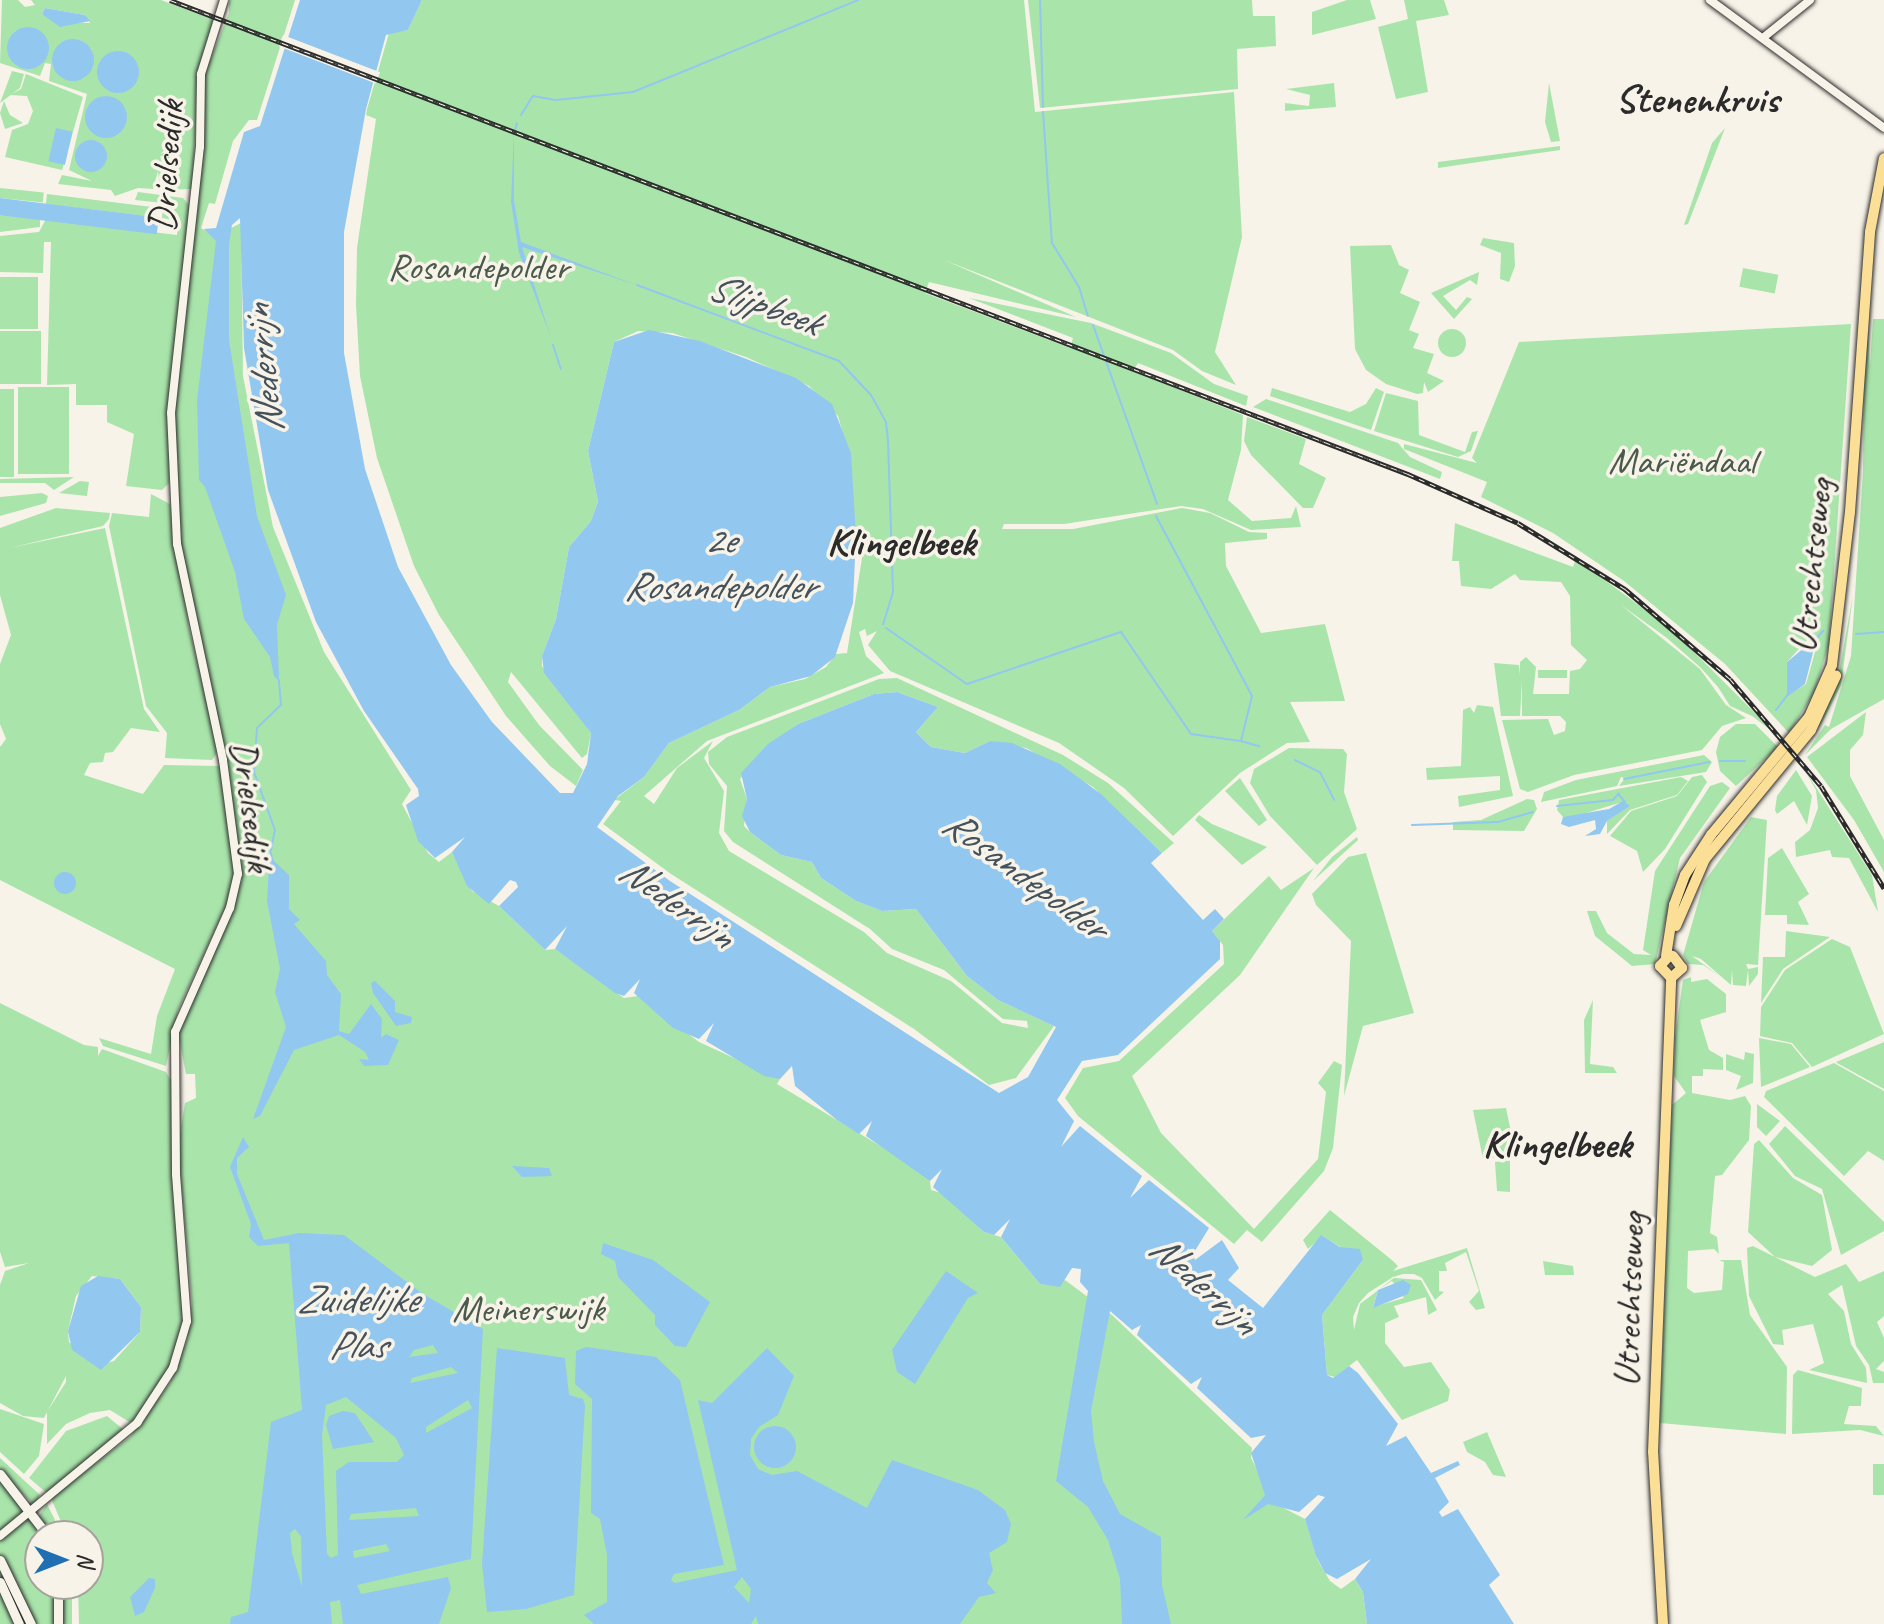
<!DOCTYPE html>
<meta charset="utf-8">
<style>
body{margin:0}
#map{position:relative;width:1884px;height:1624px;overflow:hidden;background:#f7f3e8;font-family:Caveat,sans-serif}
div>[style]{position:absolute}
[style*='--x']{left:calc(var(--x)*1px);top:calc(var(--y)*1px);width:calc(var(--w)*1px);rotate:calc(var(--a)*1deg)}
.green>*{inset:0;background:#a9e5ab;transform-origin:0 0}
.round{border-radius:50%}
.water>*{inset:0;background:#92c7ef;transform-origin:0 0}
.pier>*{inset:0;background:#f7f3e8;transform-origin:0 0}
.stream>*{height:2px;margin:-1px;padding:0 1px;transform-origin:1px;border-radius:1px;background:#92c7ef}
.roads{filter:drop-shadow(0 0 2px #2b2b2b) drop-shadow(0 0 2px #2b2b2b)}
.tertiary>*{height:8px;margin:-4px;padding:0 4px;transform-origin:4px;border-radius:4px;background:#f7f3e8}
.secondary>*{height:9px;margin:-4.5px;padding:0 4.5px;transform-origin:4.5px;border-radius:4.5px;background:#f7f3e8}
.primary>*{height:10px;margin:-5px;padding:0 5px;transform-origin:5px;border-radius:5px;background:#fbdf96}
.rail>*{height:5px;margin-top:-2.5px;transform-origin:0;background:repeating-linear-gradient(90deg,#f7f3e8 0 6px,#2b2b2b 0 12px);box-sizing:border-box;border-block:2px solid #2b2b2b}
span{translate:-50% -50%;white-space:nowrap;text-align:center;line-height:1.15;-webkit-text-stroke:7px #f7f3e8;paint-order:stroke}
.street-label{font-size:38px;color:#2b2b2b}
.park-label{font-size:38px;color:#4a5a4b}
.neighbourhood-label{font-size:40px;color:#2b2b2b;font-weight:700}
.water-label{font-size:40px;color:#45525c;font-style:italic}
.north{position:absolute;left:24px;top:1520px;width:80px;height:80px;box-sizing:border-box;background:#f7f3e8;border:2px solid #a5a39c;border-radius:50%;rotate:90deg;font-size:22px;font-weight:700;line-height:32px;text-align:center;color:#2b2b2b}
.north::after{content:'';display:block;margin:auto;width:28px;height:36px;background:#1f6fb2;clip-path:polygon(50% 0,100% 100%,50% 72%,0 100%)}
</style>
<div id="map">
<div class="green">
<i style="clip-path:polygon(evenodd,2px 0,18px 0,25px 7px,35px 5px,31px 0,161px 0,215px 20px,199px 68px,192px 189px,160px 190px,158px 171px,153px 189px,138px 188px,115px 196px,111px 190px,58px 184px,62px 175px,92px 181px,69px 170px,87px 94px,49px 81px,51px 64px,45px 63px,40px 76px,0 63px,2px 0,45px 8px,85px 15px,90px 23px,57px 22px,42px 14px,45px 8px,2px 0,15px 31px,36px 67px,18px 66px,8px 43px,15px 31px,2px 0,80px 40px,91px 49px,93px 66px,84px 78px,67px 80px,54px 68px,80px 40px,2px 0,97px 141px,106px 150px,103px 166px,79px 165px,78px 147px,97px 141px)"></i>
<i style="clip-path:polygon(229px 0,295px 0,257px 120px,249px 120px,233px 141px,215px 204px,209px 203px,201px 228px,215px 236px,241px 223px,243px 376px,273px 527px,324px 652px,411px 790px,402px 804px,428px 853px,439px 862px,452px 852px,472px 891px,499px 906px,545px 950px,555px 949px,624px 998px,638px 996px,699px 1042px,780px 1079px,777px 1084px,907px 1162px,930px 1181px,931px 1190px,942px 1193px,984px 1232px,1001px 1237px,1040px 1284px,1057px 1286px,1065px 1280px,1112px 1315px,1252px 1448px,1251px 1458px,1274px 1503px,1305px 1519px,1318px 1561px,1330px 1581px,1341px 1589px,1355px 1579px,1363px 1592px,1367px 1624px,79px 1624px,78px 1584px,88px 1584px,88px 1536px,67px 1536px,51px 1498px,130px 1437px,170px 1383px,187px 1340px,192px 1304px,178px 1145px,185px 1103px,196px 1098px,195px 1074px,186px 1074px,178px 1033px,242px 880px,229px 778px,181px 551px,173px 423px,204px 76px,229px 13px)"></i>
<i style="clip-path:polygon(422px 0,1024px 0,1035px 112px,1234px 92px,1242px 237px,1215px 352px,1236px 385px,1202px 371px,1173px 350px,944px 260px,1076px 317px,929px 282px,925px 293px,1070px 348px,1073px 338px,969px 298px,1091px 323px,1171px 353px,1214px 384px,1248px 396px,1246px 406px,1138px 363px,1133px 371px,1243px 415px,1241px 450px,1228px 500px,1252px 521px,1291px 518px,1296px 506px,1301px 527px,1251px 530px,1203px 509px,1181px 506px,1064px 524px,1004px 524px,1002px 529px,1073px 529px,1182px 508px,1210px 513px,1249px 532px,1267px 533px,1267px 539px,1225px 543px,1226px 566px,1261px 633px,1325px 624px,1345px 701px,1290px 702px,1310px 742px,1287px 743px,1240px 773px,1173px 836px,1124px 788px,1059px 743px,890px 671px,868px 645px,877px 631px,867px 636px,865px 629px,859px 632px,866px 656px,884px 673px,707px 741px,644px 796px,654px 804px,677px 768px,713px 741px,704px 758px,724px 791px,719px 833px,729px 851px,864px 932px,887px 953px,951px 981px,1002px 1023px,1028px 1028px,1027px 1021px,1003px 1019px,944px 970px,892px 949px,870px 929px,733px 842px,724px 831px,727px 786px,709px 764px,708px 752px,727px 737px,879px 679px,897px 678px,1063px 755px,1108px 783px,1174px 843px,1162px 853px,1093px 787px,1026px 748px,990px 741px,965px 753px,931px 747px,916px 732px,938px 707px,897px 692px,874px 694px,798px 724px,765px 748px,740px 779px,747px 799px,744px 826px,750px 832px,781px 855px,812px 862px,821px 878px,856px 901px,882px 911px,916px 909px,967px 976px,998px 1000px,1054px 1026px,1016px 1078px,989px 1085px,914px 1029px,671px 874px,603px 824px,621px 801px,614px 800px,644px 777px,669px 743px,739px 710px,770px 687px,805px 679px,826px 667px,836px 654px,847px 653px,862px 558px,851px 508px,851px 462px,838px 416px,809px 386px,746px 357px,672px 333px,638px 331px,614px 342px,588px 451px,598px 502px,591px 521px,569px 547px,556px 619px,542px 656px,542px 666px,591px 733px,587px 754px,582px 758px,511px 672px,508px 682px,539px 725px,583px 770px,576px 786px,550px 766px,506px 716px,439px 615px,414px 566px,377px 458px,360px 376px,356px 305px,357px 248px,376px 119px,366px 115px,367px 109px,389px 33px,408px 30px)"></i>
<i style="clip-path:polygon(1028px 0,1252px 0,1253px 16px,1275px 16px,1276px 46px,1237px 49px,1238px 89px,1040px 108px)"></i>
<i style="clip-path:polygon(1347px 0,1370px 0,1376px 19px,1312px 35px,1312px 12px)"></i>
<i style="clip-path:polygon(1404px 0,1444px 0,1449px 15px,1416px 21px,1428px 92px,1396px 99px,1378px 27px,1408px 19px)"></i>
<i style="clip-path:polygon(12px 71px,24px 74px,20px 88px,0 103px)"></i>
<i style="clip-path:polygon(26px 74px,83px 97px,62px 170px,5px 157px,12px 130px,28px 124px,33px 111px,27px 96px,10px 95px,21px 89px)"></i>
<i style="clip-path:polygon(1334px 83px,1336px 107px,1285px 111px,1285px 103px,1309px 106px,1310px 95px,1286px 89px)"></i>
<i style="clip-path:polygon(1549px 83px,1560px 141px,1551px 142px,1545px 122px)"></i>
<i style="clip-path:polygon(4px 101px,10px 115px,23px 123px,5px 129px,0 113px)"></i>
<i style="clip-path:polygon(1725px 128px,1688px 224px,1684px 225px,1712px 143px)"></i>
<i style="clip-path:polygon(1560px 146px,1560px 150px,1438px 168px,1438px 162px)"></i>
<i style="left:0;top:188px;width:44px;height:10px;rotate:6deg"></i>
<i style="clip-path:polygon(138px 192px,183px 198px,191px 207px,171px 375px,169px 483px,162px 490px,126px 486px,134px 434px,107px 422px,107px 405px,76px 405px,76px 384px,47px 385px,51px 242px,44px 242px,43px 273px,0 272px,0 236px,39px 232px,46px 219px,177px 235px,178px 221px,162px 218px,163px 203px,135px 200px)"></i>
<i style="left:47px;top:194px;width:110px;height:10px;rotate:7deg"></i>
<i style="clip-path:polygon(0 215px,40px 219px,40px 227px,0 232px)"></i>
<i style="clip-path:polygon(1483px 238px,1514px 243px,1515px 266px,1509px 282px,1500px 279px,1501px 253px,1480px 245px)"></i>
<i style="clip-path:polygon(1391px 245px,1399px 265px,1409px 270px,1400px 293px,1420px 302px,1409px 330px,1419px 334px,1413px 348px,1434px 354px,1427px 373px,1444px 381px,1428px 392px,1424px 382px,1423px 393px,1417px 394px,1386px 384px,1366px 370px,1355px 349px,1350px 246px)"></i>
<i style="left:1743px;top:268px;width:36px;height:19px;rotate:11deg"></i>
<i style="clip-path:polygon(1479px 272px,1477px 285px,1470px 280px,1443px 296px,1456px 310px,1467px 297px,1472px 299px,1454px 319px,1431px 293px)"></i>
<i style="left:0;top:277px;width:38px;height:52px"></i>
<i style="clip-path:polygon(1873px 319px,1884px 319px,1884px 699px,1831px 729px,1805px 755px,1825px 725px,1829px 727px,1851px 656px)"></i>
<i style="clip-path:polygon(1868px 321px,1870px 370px,1863px 491px,1864px 336px)"></i>
<i style="clip-path:polygon(evenodd,1851px 324px,1829px 644px,1814px 693px,1789px 733px,1725px 664px,1624px 581px,1553px 533px,1481px 497px,1487px 482px,1404px 449px,1404px 444px,1477px 463px,1472px 458px,1519px 342px,1851px 324px,1809px 638px,1817px 645px,1806px 684px,1787px 696px,1787px 662px,1809px 638px)"></i>
<i class="round" style="left:1438px;top:329px;width:28px;height:28px"></i>
<i style="left:0;top:331px;width:41px;height:53px"></i>
<i style="left:18px;top:387px;width:51px;height:87px"></i>
<i style="clip-path:polygon(1272px 388px,1350px 412px,1366px 404px,1376px 388px,1384px 392px,1371px 430px,1270px 396px)"></i>
<i style="left:0;top:389px;width:14px;height:88px"></i>
<i style="clip-path:polygon(1386px 393px,1418px 401px,1419px 435px,1465px 452px,1472px 432px,1478px 431px,1471px 451px,1458px 457px,1374px 431px)"></i>
<i style="clip-path:polygon(1266px 399px,1398px 443px,1410px 457px,1442px 472px,1440px 479px,1253px 407px)"></i>
<i style="clip-path:polygon(1247px 417px,1306px 439px,1299px 464px,1326px 478px,1313px 508px,1303px 508px,1251px 455px,1244px 441px)"></i>
<i style="clip-path:polygon(74px 477px,54px 490px,45px 483px,0 483px,0 479px)"></i>
<i style="clip-path:polygon(80px 481px,89px 482px,87px 496px,59px 493px)"></i>
<i style="clip-path:polygon(42px 493px,48px 496px,46px 503px,0 516px,0 497px)"></i>
<i style="clip-path:polygon(151px 494px,170px 504px,189px 628px,218px 751px,212px 760px,165px 758px,167px 733px,146px 706px,109px 526px,112px 513px,149px 517px)"></i>
<i style="clip-path:polygon(56px 508px,110px 513px,109px 519px,103px 526px,9px 548px,105px 528px,144px 709px,160px 732px,131px 728px,113px 752px,105px 753px,103px 762px,90px 763px,84px 775px,143px 794px,164px 765px,220px 766px,235px 869px,231px 895px,178px 1010px,166px 1066px,103px 1046px,99px 1038px,151px 1054px,157px 1016px,175px 969px,0 880px,0 747px,6px 739px,0 724px,0 664px,11px 635px,0 595px,0 528px)"></i>
<i style="clip-path:polygon(1455px 523px,1573px 567px,1575px 561px,1606px 581px,1670px 628px,1777px 735px,1752px 716px,1730px 706px,1718px 687px,1701px 668px,1667px 638px,1621px 605px,1700px 669px,1726px 705px,1746px 718px,1722px 726px,1702px 750px,1574px 775px,1528px 792px,1520px 789px,1502px 720px,1548px 719px,1554px 735px,1565px 731px,1566px 722px,1560px 716px,1522px 716px,1522px 681px,1520px 716px,1501px 716px,1494px 663px,1519px 665px,1520px 675px,1520px 662px,1526px 657px,1536px 667px,1533px 694px,1569px 694px,1570px 671px,1580px 669px,1587px 660px,1571px 645px,1570px 596px,1561px 582px,1520px 580px,1515px 574px,1491px 589px,1461px 586px,1459px 561px,1452px 561px)"></i>
<i style="clip-path:polygon(1853px 595px,1841px 685px,1822px 723px,1802px 749px,1837px 683px)"></i>
<i style="left:1538px;top:670px;width:29px;height:8px"></i>
<i style="clip-path:polygon(1477px 705px,1493px 707px,1513px 796px,1459px 807px,1458px 796px,1500px 790px,1500px 776px,1427px 780px,1426px 768px,1461px 766px,1463px 710px,1470px 707px,1474px 713px)"></i>
<i style="clip-path:polygon(1866px 712px,1863px 735px,1850px 750px,1850px 776px,1884px 840px,1884px 872px,1854px 820px,1807px 757px)"></i>
<i style="clip-path:polygon(1736px 724px,1755px 724px,1778px 747px,1736px 786px,1720px 771px,1716px 752px,1720px 737px)"></i>
<i style="clip-path:polygon(1289px 748px,1343px 749px,1347px 754px,1344px 792px,1357px 829px,1317px 865px,1270px 816px,1250px 783px,1254px 769px)"></i>
<i style="clip-path:polygon(1704px 755px,1712px 762px,1706px 772px,1619px 786px,1625px 778px,1621px 777px,1617px 786px,1541px 802px,1544px 792px,1576px 780px)"></i>
<i style="clip-path:polygon(1801px 764px,1872px 875px,1878px 912px,1849px 858px,1832px 857px,1830px 850px,1796px 857px,1795px 842px,1810px 830px,1818px 808px,1816px 790px)"></i>
<i style="clip-path:polygon(1796px 770px,1812px 796px,1807px 825px,1794px 801px,1777px 814px,1775px 810px,1777px 796px)"></i>
<i style="clip-path:polygon(1702px 775px,1707px 782px,1665px 849px,1643px 872px,1637px 851px,1610px 836px,1631px 811px,1677px 796px,1692px 777px)"></i>
<i style="clip-path:polygon(1681px 777px,1688px 781px,1677px 795px,1630px 810px,1607px 834px,1607px 821px,1629px 806px,1619px 803px,1573px 817px,1563px 817px,1557px 810px,1559px 800px)"></i>
<i style="clip-path:polygon(1240px 778px,1267px 820px,1259px 826px,1225px 791px)"></i>
<i style="clip-path:polygon(1722px 782px,1730px 788px,1680px 858px,1655px 964px,1632px 966px,1595px 936px,1587px 911px,1596px 911px,1607px 933px,1634px 954px,1651px 955px,1643px 950px,1655px 871px,1710px 786px)"></i>
<i style="clip-path:polygon(1527px 799px,1534px 800px,1537px 809px,1524px 831px,1453px 830px,1453px 822px,1481px 820px)"></i>
<i style="clip-path:polygon(1199px 815px,1212px 824px,1267px 847px,1242px 865px,1195px 820px)"></i>
<i style="clip-path:polygon(1751px 817px,1767px 820px,1758px 965px,1746px 964px,1748px 969px,1758px 967px,1758px 974px,1749px 986px,1748px 970px,1746px 986px,1733px 985px,1732px 970px,1731px 985px,1701px 959px,1692px 956px,1721px 977px,1703px 965px,1688px 964px,1683px 955px,1704px 882px)"></i>
<i style="clip-path:polygon(1357px 837px,1358px 840px,1313px 881px,1332px 857px)"></i>
<i style="clip-path:polygon(1782px 848px,1809px 894px,1798px 902px,1809px 925px,1787px 924px,1787px 915px,1765px 915px,1768px 858px)"></i>
<i style="clip-path:polygon(1366px 853px,1414px 1013px,1363px 1026px,1344px 1096px,1351px 941px,1316px 905px,1312px 894px,1348px 857px)"></i>
<i style="clip-path:polygon(1314px 868px,1240px 975px,1132px 1076px,1161px 1133px,1254px 1229px,1318px 1159px,1326px 1092px,1318px 1083px,1334px 1061px,1342px 1065px,1333px 1148px,1324px 1171px,1262px 1242px,1247px 1230px,1234px 1244px,1078px 1116px,1065px 1098px,1083px 1068px,1119px 1061px,1224px 964px,1223px 945px,1212px 931px,1269px 876px,1281px 890px)"></i>
<i style="clip-path:polygon(1786px 931px,1830px 937px,1783px 969px,1761px 1003px,1763px 957px,1785px 957px)"></i>
<i style="clip-path:polygon(1832px 939px,1850px 947px,1884px 1034px,1812px 1067px,1792px 1043px,1760px 1036px,1761px 1007px,1785px 970px)"></i>
<i style="clip-path:polygon(1691px 977px,1691px 982px,1707px 979px,1726px 994px,1726px 1012px,1700px 1020px,1709px 1050px,1723px 1058px,1723px 1070px,1703px 1069px,1703px 1076px,1692px 1076px,1692px 1093px,1730px 1100px,1745px 1096px,1751px 1106px,1749px 1140px,1722px 1175px,1715px 1176px,1710px 1233px,1717px 1237px,1719px 1254px,1714px 1249px,1688px 1251px,1687px 1288px,1694px 1293px,1722px 1290px,1724px 1262px,1719px 1260px,1741px 1260px,1750px 1315px,1787px 1367px,1786px 1434px,1660px 1423px,1672px 1105px,1686px 1093px,1674px 1076px,1675px 1038px,1683px 980px)"></i>
<i style="clip-path:polygon(1593px 1000px,1590px 1064px,1613px 1067px,1617px 1073px,1585px 1073px,1584px 1020px)"></i>
<i style="clip-path:polygon(evenodd,0 1003px,84px 1045px,98px 1047px,98px 1056px,102px 1049px,166px 1072px,172px 1082px,186px 1312px,175px 1357px,145px 1409px,131px 1423px,110px 1410px,90px 1413px,66px 1424px,47px 1444px,47px 1412px,66px 1382px,66px 1376px,44px 1418px,23px 1416px,0 1403px,0 1285px,5px 1271px,29px 1263px,5px 1267px,0 1252px,0 1003px,92px 1276px,120px 1279px,141px 1307px,140px 1332px,114px 1361px,95px 1366px,69px 1342px,68px 1331px,76px 1296px,92px 1276px)"></i>
<i style="clip-path:polygon(1759px 1038px,1791px 1044px,1810px 1067px,1761px 1087px)"></i>
<i style="clip-path:polygon(1884px 1042px,1884px 1089px,1837px 1063px,1836px 1062px)"></i>
<i style="clip-path:polygon(1745px 1052px,1754px 1054px,1753px 1083px,1736px 1090px,1741px 1076px,1726px 1070px,1726px 1054px,1744px 1060px)"></i>
<i style="clip-path:polygon(1834px 1063px,1884px 1091px,1884px 1161px,1868px 1151px,1844px 1176px,1764px 1097px,1766px 1091px)"></i>
<i style="clip-path:polygon(1757px 1104px,1780px 1121px,1766px 1136px,1757px 1127px)"></i>
<i style="clip-path:polygon(1506px 1108px,1516px 1156px,1483px 1159px,1473px 1110px)"></i>
<i style="clip-path:polygon(1785px 1126px,1884px 1222px,1884px 1231px,1841px 1255px,1822px 1189px,1795px 1176px,1769px 1144px)"></i>
<i style="clip-path:polygon(1759px 1140px,1793px 1178px,1822px 1195px,1832px 1250px,1812px 1266px,1775px 1257px,1748px 1232px,1754px 1144px)"></i>
<i style="clip-path:polygon(1510px 1160px,1510px 1192px,1497px 1191px,1495px 1162px)"></i>
<i style="clip-path:polygon(evenodd,1330px 1210px,1393px 1261px,1398px 1266px,1393px 1271px,1467px 1248px,1485px 1308px,1476px 1310px,1469px 1302px,1479px 1291px,1466px 1252px,1445px 1263px,1447px 1271px,1439px 1271px,1439px 1291px,1444px 1292px,1435px 1300px,1422px 1278px,1414px 1274px,1403px 1274px,1393px 1277px,1368px 1293px,1359px 1303px,1353px 1317px,1354px 1330px,1360px 1304px,1394px 1278px,1421px 1280px,1437px 1310px,1428px 1315px,1426px 1297px,1394px 1306px,1399px 1317px,1385px 1323px,1385px 1343px,1404px 1367px,1431px 1362px,1450px 1390px,1448px 1401px,1402px 1420px,1357px 1360px,1335px 1377px,1327px 1375px,1322px 1315px,1363px 1260px,1322px 1236px,1308px 1249px,1303px 1240px,1330px 1210px,1392px 1281px,1404px 1298px,1373px 1307px,1378px 1290px,1392px 1281px)"></i>
<i style="clip-path:polygon(1753px 1246px,1815px 1277px,1846px 1264px,1859px 1282px,1884px 1271px,1884px 1316px,1877px 1322px,1884px 1338px,1884px 1361px,1876px 1369px,1884px 1372px,1884px 1383px,1873px 1383px,1869px 1365px,1856px 1346px,1842px 1285px,1828px 1294px,1844px 1311px,1851px 1344px,1866px 1368px,1867px 1383px,1809px 1370px,1824px 1363px,1813px 1324px,1782px 1330px,1784px 1345px,1773px 1344px,1749px 1296px,1747px 1248px)"></i>
<i style="clip-path:polygon(1543px 1261px,1573px 1266px,1574px 1275px,1545px 1275px)"></i>
<i style="clip-path:polygon(1798px 1370px,1862px 1388px,1861px 1406px,1849px 1406px,1844px 1424px,1876px 1426px,1884px 1436px,1860px 1430px,1792px 1434px,1793px 1375px)"></i>
<i style="clip-path:polygon(0 1409px,44px 1424px,39px 1456px,24px 1474px,0 1452px)"></i>
<i style="clip-path:polygon(107px 1416px,124px 1430px,48px 1494px,29px 1478px,66px 1431px)"></i>
<i style="clip-path:polygon(1487px 1432px,1506px 1477px,1493px 1475px,1485px 1462px,1467px 1452px,1463px 1442px)"></i>
<i style="clip-path:polygon(0 1458px,40px 1495px,34px 1505px,0 1472px)"></i>
<i style="left:1873px;top:1464px;width:11px;height:31px"></i>
<i style="clip-path:polygon(0 1478px,43px 1536px,40px 1584px,53px 1584px,55px 1624px,0 1624px)"></i>
<i style="clip-path:polygon(47px 1504px,55px 1520px,60px 1536px,50px 1536px,38px 1517px)"></i>
<i style="left:59px;top:1584px;width:13px;height:40px"></i>
</div>
<div class="water">
<i style="clip-path:polygon(300px 0,422px 0,408px 30px,386px 35px,366px 109px,344px 232px,344px 353px,365px 469px,398px 567px,451px 665px,492px 722px,560px 793px,573px 793px,587px 764px,591px 733px,544px 673px,542px 656px,556px 619px,569px 547px,591px 521px,598px 502px,588px 451px,614px 342px,649px 330px,700px 341px,796px 378px,832px 404px,851px 453px,856px 536px,853px 603px,835px 657px,811px 676px,770px 687px,739px 710px,669px 743px,644px 777px,618px 796px,597px 827px,670px 881px,999px 1093px,1028px 1077px,1056px 1027px,998px 1000px,967px 976px,916px 909px,882px 911px,856px 901px,821px 878px,812px 862px,781px 855px,750px 832px,742px 816px,747px 799px,741px 773px,768px 744px,798px 724px,874px 694px,897px 692px,938px 707px,916px 732px,931px 747px,965px 753px,990px 741px,1012px 743px,1060px 764px,1101px 794px,1162px 853px,1151px 863px,1203px 920px,1215px 909px,1224px 919px,1212px 931px,1220px 941px,1220px 959px,1118px 1055px,1082px 1061px,1057px 1100px,1074px 1121px,1061px 1147px,1080px 1126px,1142px 1176px,1130px 1198px,1149px 1180px,1209px 1228px,1193px 1254px,1195px 1260px,1222px 1240px,1239px 1268px,1228px 1280px,1263px 1308px,1321px 1235px,1340px 1247px,1360px 1249px,1363px 1260px,1322px 1315px,1327px 1375px,1333px 1378px,1349px 1366px,1358px 1373px,1398px 1424px,1386px 1446px,1406px 1436px,1431px 1473px,1458px 1461px,1460px 1465px,1435px 1478px,1449px 1502px,1439px 1512px,1442px 1517px,1458px 1509px,1500px 1575px,1489px 1585px,1514px 1624px,1367px 1624px,1363px 1592px,1355px 1579px,1371px 1559px,1337px 1579px,1325px 1573px,1316px 1556px,1305px 1519px,1325px 1497px,1318px 1495px,1299px 1512px,1268px 1504px,1243px 1520px,1265px 1495px,1251px 1453px,1266px 1435px,1251px 1438px,1197px 1388px,1202px 1377px,1191px 1384px,1137px 1335px,1141px 1325px,1132px 1330px,1110px 1311px,1091px 1411px,1094px 1442px,1103px 1481px,1120px 1514px,1161px 1537px,1162px 1585px,1171px 1624px,1122px 1624px,1120px 1579px,1108px 1540px,1088px 1507px,1056px 1481px,1088px 1291px,1080px 1282px,1081px 1269px,1072px 1268px,1060px 1287px,1040px 1284px,1001px 1237px,1010px 1219px,994px 1235px,984px 1232px,933px 1187px,942px 1169px,930px 1181px,866px 1136px,872px 1121px,859px 1134px,837px 1120px,795px 1086px,792px 1066px,780px 1079px,764px 1076px,706px 1041px,714px 1023px,699px 1039px,673px 1028px,634px 993px,640px 979px,624px 996px,615px 993px,555px 949px,567px 926px,545px 950px,499px 906px,518px 887px,516px 882px,510px 880px,489px 904px,467px 886px,452px 852px,465px 837px,435px 858px,418px 841px,406px 805px,419px 796px,418px 789px,364px 711px,316px 622px,268px 490px,244px 348px,240px 218px,232px 225px,229px 244px,229px 340px,257px 516px,286px 595px,277px 625px,279px 681px,274px 676px,270px 657px,244px 619px,235px 572px,205px 487px,199px 480px,197px 400px,216px 241px,204px 229px,216px 228px,244px 132px,260px 126px)"></i>
<i style="clip-path:polygon(45px 8px,85px 15px,90px 21px,60px 27px,42px 14px)"></i>
<i class="round" style="left:7px;top:27px;width:42px;height:42px"></i>
<i class="round" style="left:52px;top:39px;width:42px;height:42px"></i>
<i class="round" style="left:97px;top:51px;width:42px;height:42px"></i>
<i class="round" style="left:85px;top:96px;width:42px;height:42px"></i>
<i style="left:56px;top:128px;width:17px;height:34px;rotate:13deg"></i>
<i style="clip-path:polygon(514px 131px,514px 201px,521px 242px,639px 286px,522px 247px,551px 338px,519px 253px,511px 202px)"></i>
<i class="round" style="left:75px;top:140px;width:32px;height:32px"></i>
<i style="left:0;top:198px;width:160px;height:17px;rotate:7deg"></i>
<i style="clip-path:polygon(1817px 637px,1805px 684px,1787px 697px,1787px 662px)"></i>
<i style="clip-path:polygon(1623px 801px,1630px 806px,1607px 821px,1600px 834px,1585px 836px,1596px 829px,1595px 820px,1569px 827px,1561px 824px,1563px 817px,1609px 809px)"></i>
<i style="clip-path:polygon(270px 847px,274px 861px,289px 875px,289px 909px,300px 920px,294px 924px,326px 961px,327px 975px,341px 994px,339px 1031px,349px 1034px,371px 1004px,382px 1019px,381px 1038px,386px 1034px,399px 1040px,388px 1065px,364px 1066px,359px 1059px,369px 1060px,365px 1052px,339px 1035px,294px 1050px,260px 1116px,253px 1119px,286px 1027px,275px 992px,280px 969px,267px 901px)"></i>
<i class="round" style="left:54px;top:872px;width:22px;height:22px"></i>
<i style="clip-path:polygon(375px 981px,395px 1001px,395px 1012px,412px 1017px,411px 1023px,396px 1026px,373px 993px,371px 983px)"></i>
<i style="clip-path:polygon(evenodd,243px 1137px,249px 1147px,237px 1158px,237px 1174px,264px 1240px,299px 1233px,344px 1235px,423px 1294px,483px 1329px,471px 1559px,357px 1585px,361px 1594px,448px 1577px,451px 1588px,439px 1624px,343px 1624px,340px 1600px,330px 1602px,332px 1624px,230px 1624px,231px 1617px,248px 1612px,271px 1422px,302px 1410px,289px 1243px,258px 1246px,249px 1237px,251px 1224px,230px 1167px,243px 1137px,433px 1345px,438px 1353px,409px 1357px,414px 1350px,433px 1345px,243px 1137px,451px 1367px,458px 1373px,410px 1383px,412px 1378px,451px 1367px,243px 1137px,346px 1397px,396px 1438px,404px 1455px,397px 1462px,349px 1462px,336px 1471px,338px 1555px,331px 1558px,327px 1554px,322px 1435px,326px 1405px,346px 1397px,243px 1137px,468px 1400px,472px 1408px,426px 1433px,426px 1427px,468px 1400px,243px 1137px,416px 1508px,419px 1516px,349px 1520px,351px 1514px,416px 1508px,243px 1137px,295px 1529px,301px 1537px,302px 1587px,292px 1553px,290px 1533px,295px 1529px,243px 1137px,386px 1544px,390px 1551px,354px 1558px,353px 1551px,386px 1544px)"></i>
<i style="clip-path:polygon(512px 1166px,549px 1168px,552px 1176px,522px 1177px)"></i>
<i style="clip-path:polygon(603px 1243px,653px 1260px,710px 1302px,686px 1347px,675px 1346px,655px 1325px,655px 1315px,618px 1277px,615px 1261px,601px 1254px)"></i>
<i style="clip-path:polygon(946px 1271px,978px 1293px,968px 1298px,915px 1384px,897px 1372px,892px 1350px)"></i>
<i style="clip-path:polygon(98px 1276px,120px 1279px,141px 1307px,140px 1332px,101px 1370px,72px 1350px,68px 1331px,81px 1286px)"></i>
<i style="clip-path:polygon(1403px 1280px,1411px 1285px,1408px 1294px,1373px 1308px,1378px 1290px)"></i>
<i style="clip-path:polygon(evenodd,586px 1347px,656px 1357px,680px 1380px,724px 1565px,674px 1574px,671px 1580px,675px 1583px,737px 1570px,698px 1400px,712px 1403px,767px 1348px,794px 1376px,778px 1415px,759px 1427px,751px 1439px,750px 1455px,758px 1469px,772px 1475px,797px 1471px,867px 1508px,892px 1460px,978px 1490px,1005px 1510px,1011px 1524px,1007px 1542px,989px 1553px,993px 1570px,987px 1583px,996px 1593px,979px 1597px,960px 1624px,758px 1624px,756px 1616px,751px 1624px,594px 1624px,584px 1615px,607px 1602px,607px 1555px,600px 1519px,591px 1513px,592px 1399px,575px 1384px,576px 1351px,586px 1347px,742px 1577px,751px 1589px,749px 1603px,734px 1587px,742px 1577px)"></i>
<i style="clip-path:polygon(497px 1348px,565px 1358px,569px 1395px,583px 1399px,585px 1405px,574px 1595px,526px 1609px,487px 1612px,482px 1564px)"></i>
<i style="clip-path:polygon(343px 1411px,355px 1413px,374px 1442px,333px 1449px,326px 1425px,329px 1416px)"></i>
<i class="round" style="left:754px;top:1426px;width:42px;height:42px"></i>
<i style="clip-path:polygon(149px 1578px,155px 1579px,155px 1588px,144px 1612px,135px 1616px,130px 1597px)"></i>
</div>
<div class="pier">
<i style="left:283px;top:35px;width:104px;height:12px;rotate:21deg"></i>
</div>
<div class="stream">
<i style="--x:1040;--y:0;--w:107;--a:88.4"></i>
<i style="--x:1043;--y:112;--w:131;--a:86.1"></i>
<i style="--x:1052;--y:243;--w:52;--a:58.5"></i>
<i style="--x:1079;--y:287;--w:30;--a:73"></i>
<i style="--x:521;--y:115;--w:22;--a:-58"></i>
<i style="--x:533;--y:96;--w:23;--a:10"></i>
<i style="--x:556;--y:100;--w:77;--a:-5.9"></i>
<i style="--x:633;--y:92;--w:243;--a:-22.2"></i>
<i style="--x:514;--y:134;--w:11;--a:-75"></i>
<i style="--x:637;--y:285;--w:216;--a:20.6"></i>
<i style="--x:839;--y:361;--w:47;--a:46.7"></i>
<i style="--x:871;--y:395;--w:31;--a:61"></i>
<i style="--x:886;--y:422;--w:19;--a:84"></i>
<i style="--x:888;--y:441;--w:151;--a:88.1"></i>
<i style="--x:893;--y:592;--w:34;--a:107"></i>
<i style="--x:1093;--y:325;--w:190;--a:70.3"></i>
<i style="--x:553;--y:345;--w:25;--a:72"></i>
<i style="--x:1156;--y:516;--w:204;--a:61.9"></i>
<i style="--x:1252;--y:696;--w:46;--a:103.7"></i>
<i style="--x:1241;--y:741;--w:19;--a:16"></i>
<i style="--x:886;--y:628;--w:98;--a:34.7"></i>
<i style="--x:967;--y:684;--w:163;--a:-18.7"></i>
<i style="--x:1121;--y:632;--w:124;--a:55.5"></i>
<i style="--x:1191;--y:734;--w:50;--a:8"></i>
<i style="--x:1856;--y:634;--w:28;--a:-4"></i>
<i style="--x:1816;--y:639;--w:11;--a:-49"></i>
<i style="--x:1776;--y:710;--w:20;--a:-53"></i>
<i style="--x:1295;--y:760;--w:28;--a:26"></i>
<i style="--x:1320;--y:772;--w:31;--a:63"></i>
<i style="--x:1720;--y:761;--w:25;--a:0"></i>
<i style="--x:1624;--y:779;--w:87;--a:-11.3"></i>
<i style="--x:1619;--y:795;--w:9;--a:49"></i>
<i style="--x:1557;--y:806;--w:56;--a:-6.1"></i>
<i style="--x:1613;--y:800;--w:9;--a:-49"></i>
<i style="--x:1412;--y:825;--w:86;--a:-2"></i>
<i style="--x:1498;--y:822;--w:36;--a:-16"></i>
<i style="--x:271;--y:850;--w:20;--a:-79"></i>
<i style="--x:275;--y:830;--w:62;--a:-109.9"></i>
<i style="--x:254;--y:772;--w:44;--a:-86.1"></i>
<i style="--x:257;--y:728;--w:33;--a:-44"></i>
<i style="--x:281;--y:705;--w:25;--a:-95"></i>
</div>
<div class="roads">
<div class="tertiary">
<i style="--x:1710;--y:0;--w:216;--a:36.3"></i>
<i style="--x:1764;--y:37;--w:59;--a:-38.8"></i>
<i style="--x:0;--y:1536;--w:178;--a:-39.5"></i>
<i style="--x:137;--y:1423;--w:66;--a:-56.8"></i>
<i style="--x:173;--y:1368;--w:49;--a:-73.4"></i>
<i style="--x:187;--y:1321;--w:147;--a:-94.3"></i>
<i style="--x:176;--y:1174;--w:142;--a:-90.4"></i>
<i style="--x:175;--y:1032;--w:136;--a:-66.1"></i>
<i style="--x:230;--y:908;--w:35;--a:-77"></i>
<i style="--x:238;--y:874;--w:115;--a:-97.5"></i>
<i style="--x:223;--y:760;--w:221;--a:-102"></i>
<i style="--x:177;--y:544;--w:131;--a:-92.6"></i>
<i style="--x:171;--y:413;--w:268;--a:-83.8"></i>
<i style="--x:200;--y:147;--w:73;--a:-89.2"></i>
<i style="--x:201;--y:74;--w:77;--a:-72.7"></i>
</div>
<div class="secondary">
<i style="--x:0;--y:1474;--w:78;--a:52.3"></i>
<i style="--x:0;--y:1560;--w:71;--a:64.2"></i>
<i style="--x:0;--y:1582;--w:46;--a:65.7"></i>
<i style="--x:58;--y:1584;--w:40;--a:90"></i>
</div>
<div class="primary">
<i style="--x:1676;--y:926;--w:73;--a:-66.6"></i>
<i style="--x:1705;--y:859;--w:167;--a:-50.6"></i>
<i style="--x:1811;--y:730;--w:60;--a:-65.2"></i>
<i style="--x:1670;--y:955;--w:15;--a:132"></i>
<i style="--x:1660;--y:966;--w:16;--a:47"></i>
<i style="--x:1666;--y:956;--w:52;--a:-81.1"></i>
<i style="--x:1674;--y:905;--w:32;--a:-70"></i>
<i style="--x:1685;--y:875;--w:48;--a:-57"></i>
<i style="--x:1711;--y:835;--w:153;--a:-50.3"></i>
<i style="--x:1809;--y:717;--w:57;--a:-66.1"></i>
<i style="--x:1832;--y:665;--w:154;--a:-83.3"></i>
<i style="--x:1850;--y:512;--w:281;--a:-85.9"></i>
<i style="--x:1870;--y:232;--w:75;--a:-79.3"></i>
<i style="--x:1671;--y:978;--w:15;--a:-42"></i>
<i style="--x:1682;--y:968;--w:15;--a:-127"></i>
<i style="--x:1663;--y:1624;--w:172;--a:-93.3"></i>
<i style="--x:1653;--y:1452;--w:474;--a:-87.8"></i>
</div>
</div>
<div class="rail">
<i style="--x:170;--y:0;--w:1326;--a:20.95"></i>
<i style="--x:1408;--y:474;--w:120;--a:24"></i>
<i style="--x:1518;--y:523;--w:126;--a:31.7"></i>
<i style="--x:1625;--y:589;--w:138;--a:40.6"></i>
<i style="--x:1730;--y:679;--w:140;--a:49.6"></i>
<i style="--x:1821;--y:786;--w:120;--a:58.3"></i>
</div>
<div class="street-label">
<span style="left:166px;top:166px;rotate:-86deg">Drielsedijk</span>
<span style="left:1811px;top:566px;rotate:-84deg">Utrechtseweg</span>
<span style="left:252px;top:806px;rotate:83deg">Drielsedijk</span>
<span style="left:1629px;top:1300px;rotate:-88deg">Utrechtseweg</span>
</div>
<div class="park-label">
<span style="left:478px;top:267px">Rosandepolder</span>
<span style="left:1682px;top:461px">Mariëndaal</span>
<span style="left:528px;top:1309px">Meinerswijk</span>
</div>
<div class="neighbourhood-label">
<span style="left:1697px;top:99px">Stenenkruis</span>
<span style="left:901px;top:542px">Klingelbeek</span>
<span style="left:1557px;top:1144px">Klingelbeek</span>
</div>
<div class="water-label">
<span style="left:764px;top:304px;rotate:20deg">Slijpbeek</span>
<span style="left:263px;top:369px;rotate:-96deg">Nederrijn</span>
<span style="left:719px;top:563px">2e<br>Rosandepolder</span>
<span style="left:1025px;top:874px;rotate:36deg">Rosandepolder</span>
<span style="left:677px;top:902px;rotate:35deg">Nederrijn</span>
<span style="left:1204px;top:1284px;rotate:42deg">Nederrijn</span>
<span style="left:357px;top:1322px">Zuidelijke<br>Plas</span>
</div>
<div class="north">N</div>
</div>
